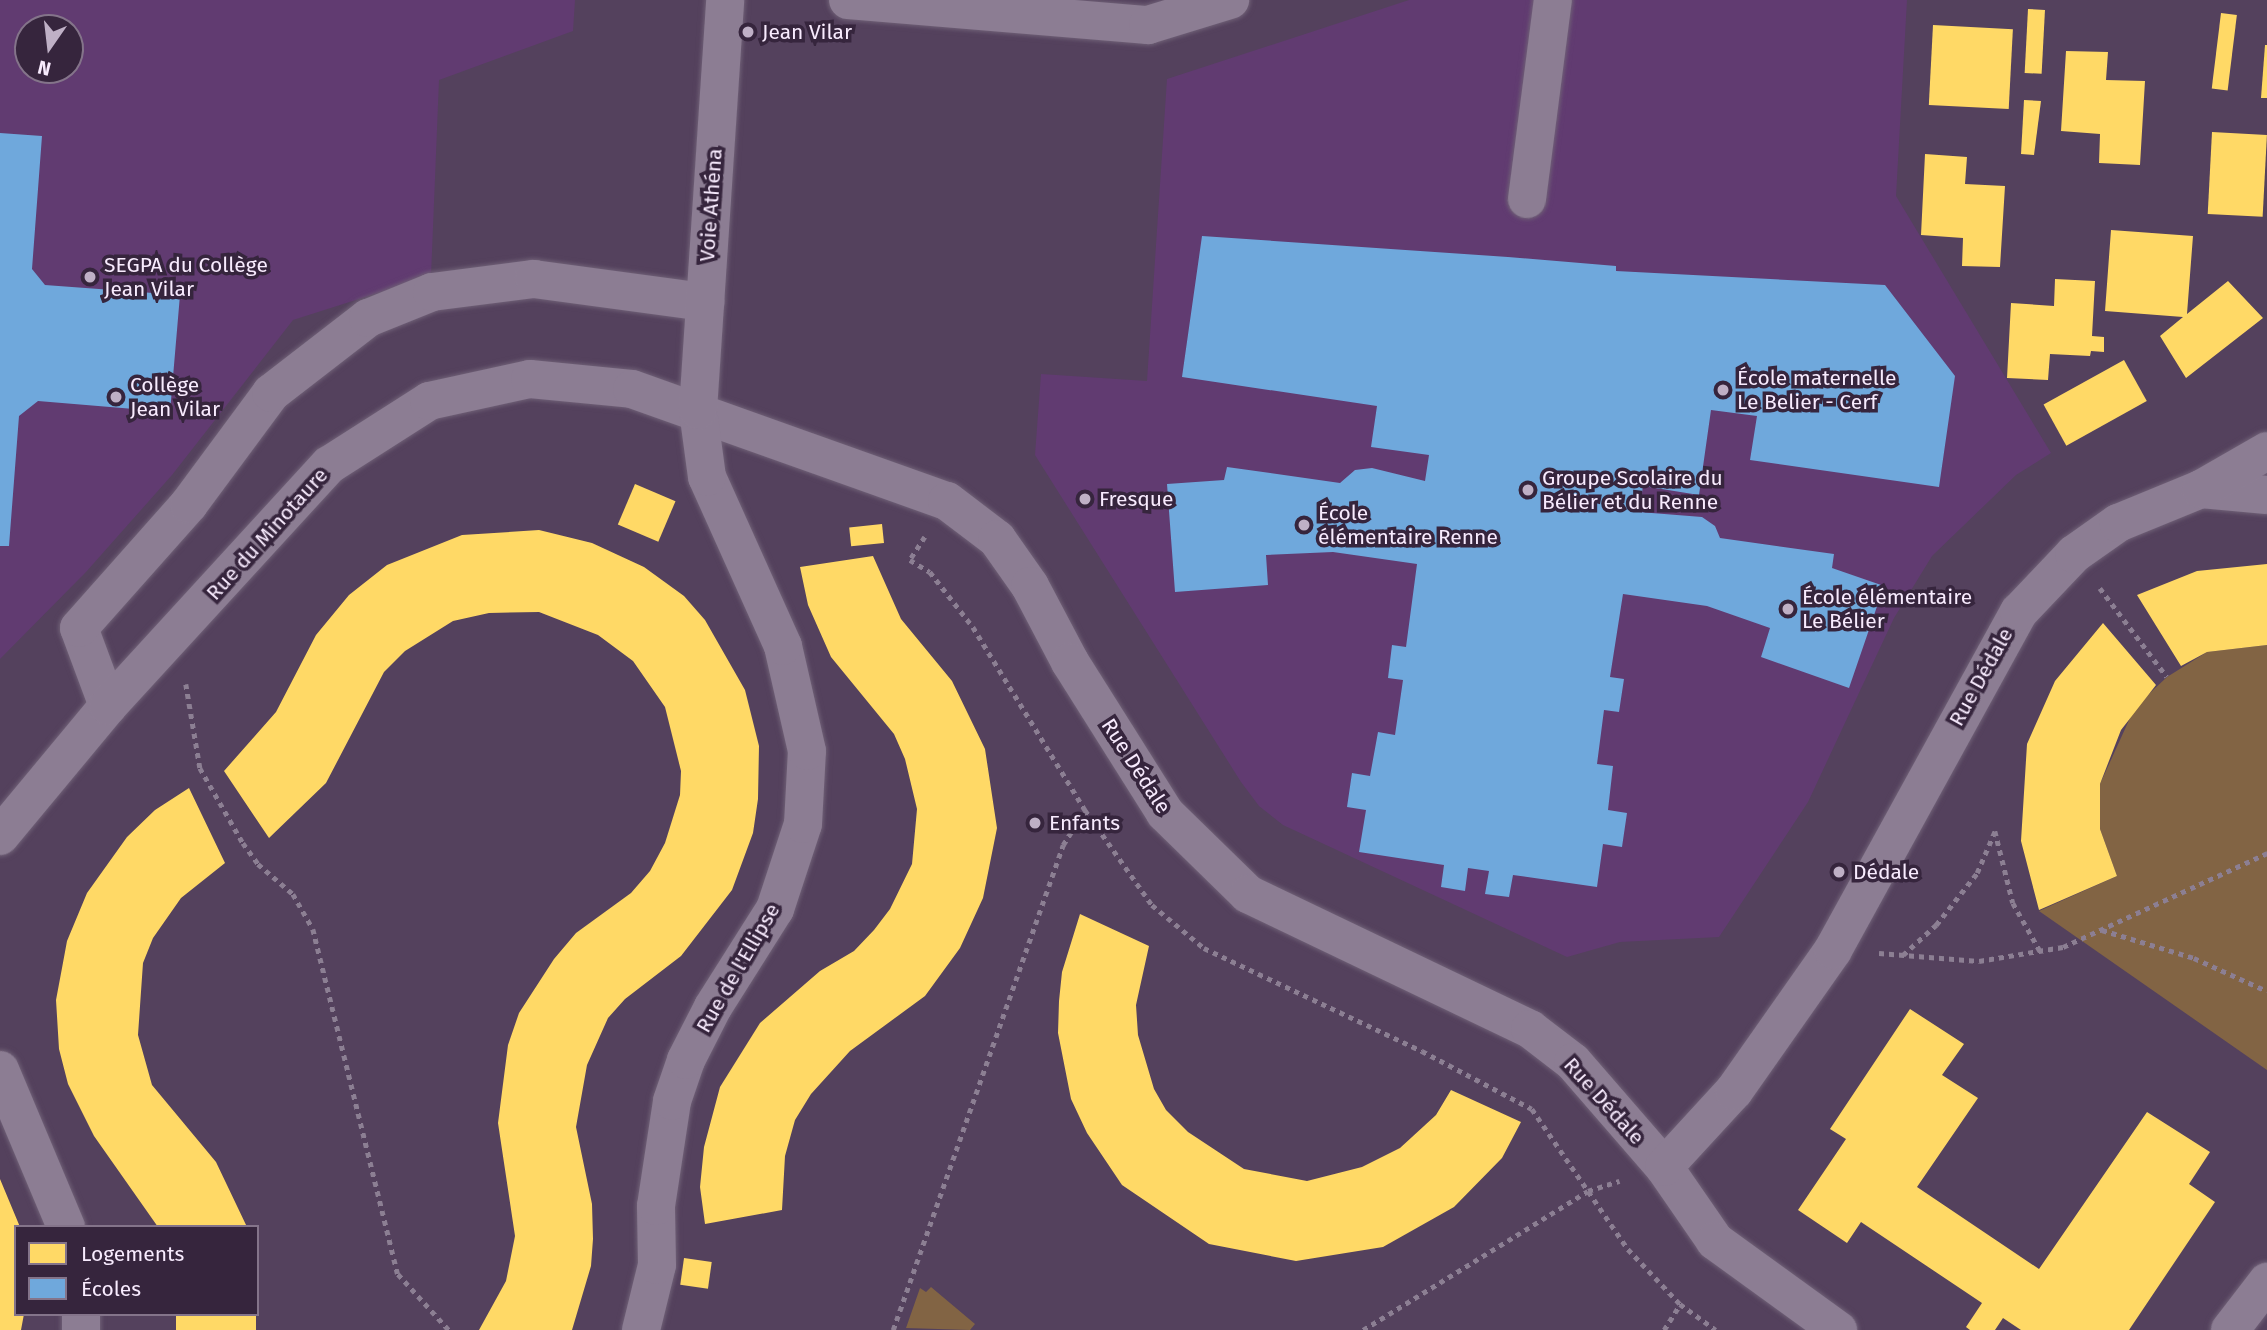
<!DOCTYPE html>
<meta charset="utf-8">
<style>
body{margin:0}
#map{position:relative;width:2267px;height:1330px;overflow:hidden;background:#54415d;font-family:"Fira Sans",sans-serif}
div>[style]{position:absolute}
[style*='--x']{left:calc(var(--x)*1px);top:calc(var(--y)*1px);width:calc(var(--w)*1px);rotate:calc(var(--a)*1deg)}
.built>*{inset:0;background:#613b71}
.green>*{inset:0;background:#826444}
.homes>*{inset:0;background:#ffd966;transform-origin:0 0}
.schools>*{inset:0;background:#6fa8dc}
.path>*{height:4.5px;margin-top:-2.25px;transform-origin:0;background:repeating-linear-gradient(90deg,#8c7f93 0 5px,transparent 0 10px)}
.roads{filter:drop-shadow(0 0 2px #6f6076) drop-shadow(0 0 2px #6f6076)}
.minor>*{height:38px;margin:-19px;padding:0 19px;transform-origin:19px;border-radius:19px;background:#8c7d93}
.dots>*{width:19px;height:19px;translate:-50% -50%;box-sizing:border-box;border:4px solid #36253d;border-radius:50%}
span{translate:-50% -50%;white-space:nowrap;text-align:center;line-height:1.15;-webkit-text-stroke:7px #36253d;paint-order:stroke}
.poi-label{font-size:21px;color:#f8ebfe}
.left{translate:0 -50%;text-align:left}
.street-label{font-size:21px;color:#f8ebfe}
.legend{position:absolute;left:14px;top:1225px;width:245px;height:91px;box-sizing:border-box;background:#36253d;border:2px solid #84748a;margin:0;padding:9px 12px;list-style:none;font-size:21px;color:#f8ebfe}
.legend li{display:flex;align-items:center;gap:14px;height:35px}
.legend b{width:35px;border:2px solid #84748a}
.north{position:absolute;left:14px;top:14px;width:70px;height:70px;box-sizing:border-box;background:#36253d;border:2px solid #84748a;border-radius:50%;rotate:194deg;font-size:19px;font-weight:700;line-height:28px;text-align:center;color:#f8ebfe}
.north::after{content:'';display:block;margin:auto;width:24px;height:32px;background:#bfb0c6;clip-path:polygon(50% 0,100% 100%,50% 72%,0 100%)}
</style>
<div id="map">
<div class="built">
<i style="clip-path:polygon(evenodd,0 0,575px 0,573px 31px,439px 80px,431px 276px,293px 320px,172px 475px,86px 572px,0 659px,0 0,28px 28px,70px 28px,70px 70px,28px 70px,28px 28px)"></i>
<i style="clip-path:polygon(1409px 0,1907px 0,1896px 196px,2051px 453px,2016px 475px,1932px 556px,1894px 618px,1808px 802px,1719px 937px,1620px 942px,1567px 957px,1283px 825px,1259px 806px,1241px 782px,1035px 455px,1041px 374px,1147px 381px,1167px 79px)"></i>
</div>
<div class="green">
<i style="clip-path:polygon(2267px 645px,2267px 1070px,2039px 911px,2117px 876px,2100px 829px,2100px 784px,2135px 707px,2167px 677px,2207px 652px)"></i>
<i style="clip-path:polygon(931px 1287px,975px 1324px,970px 1330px,906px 1328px,920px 1288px,926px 1292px)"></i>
</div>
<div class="homes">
<i style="left:2028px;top:9px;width:17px;height:64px;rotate:3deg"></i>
<i style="left:2221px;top:13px;width:16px;height:76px;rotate:7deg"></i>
<i style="left:1933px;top:25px;width:80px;height:80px;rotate:3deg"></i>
<i style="clip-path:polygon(2265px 45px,2267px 45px,2267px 98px,2261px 98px)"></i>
<i style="clip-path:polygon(2066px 51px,2108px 52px,2106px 80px,2145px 81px,2140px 165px,2099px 163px,2100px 134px,2061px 131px)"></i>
<i style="clip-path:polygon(2024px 100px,2041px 101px,2034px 155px,2021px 154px)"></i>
<i style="left:2212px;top:132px;width:55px;height:82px;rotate:3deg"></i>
<i style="clip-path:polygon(1925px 154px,1967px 157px,1965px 184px,2005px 186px,2000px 267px,1962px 266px,1963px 238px,1921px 235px)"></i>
<i style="clip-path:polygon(2111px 230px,2193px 236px,2187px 314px,2228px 281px,2263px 318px,2186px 378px,2160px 336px,2183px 317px,2105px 311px)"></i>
<i style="clip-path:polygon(2055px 279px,2095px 281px,2092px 336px,2104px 337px,2104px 352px,2091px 351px,2090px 356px,2050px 354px,2048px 380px,2007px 378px,2011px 303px,2054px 306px)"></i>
<i style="left:2124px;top:360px;width:47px;height:92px;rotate:61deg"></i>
<i style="left:635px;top:484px;width:44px;height:44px;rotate:23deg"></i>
<i style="left:882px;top:524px;width:19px;height:33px;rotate:84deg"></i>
<i style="clip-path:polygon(539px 530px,592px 543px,644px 567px,684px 596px,705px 620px,745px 690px,759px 746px,758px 799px,753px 833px,732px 890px,681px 956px,625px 999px,608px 1018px,587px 1065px,576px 1127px,592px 1204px,593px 1239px,591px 1266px,572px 1330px,479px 1330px,506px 1281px,515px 1236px,498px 1123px,508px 1045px,519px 1013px,554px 959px,576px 933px,631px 893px,650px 871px,665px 843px,680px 795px,681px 771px,665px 707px,633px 661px,598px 635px,539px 612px,489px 613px,453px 621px,405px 651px,384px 672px,326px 783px,269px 838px,224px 771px,276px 712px,316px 635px,349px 595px,387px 565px,462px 535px)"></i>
<i style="clip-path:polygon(873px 556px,901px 619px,952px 681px,985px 749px,997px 828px,983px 898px,960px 948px,925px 996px,850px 1051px,811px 1094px,795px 1120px,785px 1156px,782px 1210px,705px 1224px,700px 1187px,704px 1147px,720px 1087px,760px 1023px,820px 971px,854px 951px,874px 930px,890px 909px,912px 864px,917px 809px,905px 759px,894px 734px,831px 657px,808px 605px,800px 567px)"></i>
<i style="clip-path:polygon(2267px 564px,2267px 645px,2207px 652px,2181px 666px,2137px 595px,2197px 571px)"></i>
<i style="clip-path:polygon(2103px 623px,2156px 685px,2121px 730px,2100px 784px,2100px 829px,2117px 876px,2039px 910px,2021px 841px,2027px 744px,2055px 681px)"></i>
<i style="clip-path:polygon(189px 788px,225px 863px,181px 898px,153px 938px,143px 963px,138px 1035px,152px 1085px,216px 1162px,247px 1227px,158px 1227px,94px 1136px,68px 1084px,59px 1049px,56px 1000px,62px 968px,67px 941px,87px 893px,127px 837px,155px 810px)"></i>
<i style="clip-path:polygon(1080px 914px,1149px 946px,1136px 1005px,1138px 1035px,1154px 1089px,1166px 1110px,1188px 1132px,1244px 1169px,1307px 1181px,1362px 1167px,1400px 1148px,1436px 1115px,1451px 1090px,1521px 1122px,1502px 1158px,1454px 1207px,1383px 1247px,1296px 1261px,1209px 1244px,1122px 1185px,1087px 1133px,1071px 1099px,1058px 1033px,1059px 1001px,1062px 972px)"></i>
<i style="clip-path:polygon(1910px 1009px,1964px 1044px,1942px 1075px,1978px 1098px,1917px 1187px,2039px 1269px,2147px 1112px,2210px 1152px,2189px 1184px,2215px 1202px,2129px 1330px,2021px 1330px,2003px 1318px,1995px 1330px,1970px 1330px,1966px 1327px,1982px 1303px,1861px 1222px,1847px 1243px,1798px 1210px,1846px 1139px,1830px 1129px)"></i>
<i style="clip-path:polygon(0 1179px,20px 1227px,16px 1227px,16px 1314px,24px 1314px,21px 1330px,0 1330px)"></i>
<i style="left:684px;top:1258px;width:28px;height:27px;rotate:8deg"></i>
<i style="left:176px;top:1314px;width:80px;height:16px"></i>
</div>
<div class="schools">
<i style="clip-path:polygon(0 133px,42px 136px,32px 269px,45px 285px,180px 295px,170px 412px,38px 401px,19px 416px,9px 546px,0 546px)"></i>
<i style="clip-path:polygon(1202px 236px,1508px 257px,1616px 266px,1616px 271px,1885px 285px,1955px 376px,1939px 487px,1750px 460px,1757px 416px,1711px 410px,1699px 495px,1643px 486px,1639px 512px,1702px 517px,1715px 526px,1720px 538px,1834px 554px,1832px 568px,1884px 586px,1849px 688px,1761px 657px,1770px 628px,1707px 606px,1623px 594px,1610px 677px,1624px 679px,1619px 712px,1604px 710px,1597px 764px,1613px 766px,1608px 810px,1627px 813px,1622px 847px,1603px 844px,1597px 887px,1513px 875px,1509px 897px,1485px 894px,1489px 871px,1468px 868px,1465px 891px,1441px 887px,1444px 865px,1359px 852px,1366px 810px,1347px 807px,1352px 773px,1370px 776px,1378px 732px,1395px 735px,1403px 680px,1388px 678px,1392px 645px,1406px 647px,1417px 564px,1333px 552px,1266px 555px,1268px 585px,1175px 592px,1167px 484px,1224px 480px,1227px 467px,1340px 483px,1355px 470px,1372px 468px,1425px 481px,1429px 455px,1371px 447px,1377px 406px,1182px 377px)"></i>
</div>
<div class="path">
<i style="--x:925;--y:537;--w:27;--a:123"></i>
<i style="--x:910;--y:560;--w:23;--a:31"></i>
<i style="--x:930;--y:572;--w:70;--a:52"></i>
<i style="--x:973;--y:627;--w:215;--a:58.5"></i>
<i style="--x:1085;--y:810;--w:116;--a:54.8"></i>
<i style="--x:1152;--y:905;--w:67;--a:39.6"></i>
<i style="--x:1204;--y:948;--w:241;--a:25.3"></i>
<i style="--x:1422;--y:1051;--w:124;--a:27.8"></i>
<i style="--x:1532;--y:1109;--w:170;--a:55.6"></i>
<i style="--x:1628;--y:1249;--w:76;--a:46.6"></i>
<i style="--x:1680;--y:1304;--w:44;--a:35.8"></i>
<i style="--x:2100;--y:588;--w:111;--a:53"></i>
<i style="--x:186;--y:684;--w:85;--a:80.5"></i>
<i style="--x:200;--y:768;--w:86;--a:60.2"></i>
<i style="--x:243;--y:843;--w:26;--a:54"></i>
<i style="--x:258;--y:864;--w:46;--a:40.6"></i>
<i style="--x:293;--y:894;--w:40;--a:60.3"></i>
<i style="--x:313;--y:929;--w:355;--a:76.2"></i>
<i style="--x:398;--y:1274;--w:76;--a:47.7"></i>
<i style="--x:2102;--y:930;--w:96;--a:16.9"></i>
<i style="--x:2194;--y:958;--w:80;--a:24.3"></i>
<i style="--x:1879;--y:953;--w:100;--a:4.6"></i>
<i style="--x:1979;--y:961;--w:85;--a:-9.5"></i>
<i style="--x:2063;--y:947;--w:225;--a:-24.7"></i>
<i style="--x:1903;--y:955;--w:45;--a:-42.3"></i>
<i style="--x:1936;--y:925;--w:66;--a:-51.7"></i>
<i style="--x:1977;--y:873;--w:46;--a:-66.8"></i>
<i style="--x:1995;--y:831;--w:74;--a:76"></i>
<i style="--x:2013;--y:903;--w:55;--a:60.6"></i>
<i style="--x:893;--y:1330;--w:514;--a:-70.68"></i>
<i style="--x:1063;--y:845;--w:41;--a:-57.8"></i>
<i style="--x:1363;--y:1330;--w:264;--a:-31.7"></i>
<i style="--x:1588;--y:1191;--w:33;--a:-18"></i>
<i style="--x:1664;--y:1330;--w:31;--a:-58"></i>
</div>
<div class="roads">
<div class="minor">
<i style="--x:848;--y:0;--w:301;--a:4.8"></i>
<i style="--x:1148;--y:25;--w:86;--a:-17"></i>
<i style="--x:1527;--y:199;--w:201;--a:-82.6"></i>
<i style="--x:2201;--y:489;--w:66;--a:5.2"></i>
<i style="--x:108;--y:706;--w:83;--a:-110.4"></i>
<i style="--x:79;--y:628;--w:166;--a:-48.4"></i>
<i style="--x:189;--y:504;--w:138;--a:-53.5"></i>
<i style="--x:271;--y:393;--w:123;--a:-37.7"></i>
<i style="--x:368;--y:318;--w:69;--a:-22.1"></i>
<i style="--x:432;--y:292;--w:103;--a:-7.3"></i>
<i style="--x:534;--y:279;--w:173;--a:7.7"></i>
<i style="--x:0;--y:836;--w:169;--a:-50.3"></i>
<i style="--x:108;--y:706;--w:327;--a:-47.5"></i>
<i style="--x:329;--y:465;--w:119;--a:-32.6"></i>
<i style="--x:429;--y:401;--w:103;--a:-12.3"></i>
<i style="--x:530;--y:379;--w:102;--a:5.6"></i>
<i style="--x:632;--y:389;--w:334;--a:19.6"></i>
<i style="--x:947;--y:501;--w:63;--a:37.2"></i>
<i style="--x:997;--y:539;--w:57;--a:54.9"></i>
<i style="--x:1030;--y:586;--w:86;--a:62.2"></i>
<i style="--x:1070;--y:662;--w:178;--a:57.8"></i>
<i style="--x:1165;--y:813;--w:116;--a:44.3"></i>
<i style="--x:1248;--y:894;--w:313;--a:25.6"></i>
<i style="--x:1530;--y:1029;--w:54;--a:37.5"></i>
<i style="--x:1573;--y:1062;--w:139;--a:49.1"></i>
<i style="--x:1664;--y:1167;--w:90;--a:55.4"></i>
<i style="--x:1715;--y:1241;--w:152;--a:35.9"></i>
<i style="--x:0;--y:1070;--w:170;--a:67.2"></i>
<i style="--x:1664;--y:1167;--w:103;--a:-47.4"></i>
<i style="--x:1734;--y:1091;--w:172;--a:-54.9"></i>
<i style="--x:1833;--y:950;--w:386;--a:-61.2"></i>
<i style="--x:2019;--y:612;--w:80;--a:-46.5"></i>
<i style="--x:2074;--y:554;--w:54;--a:-35.2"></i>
<i style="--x:2118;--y:523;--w:90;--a:-22.3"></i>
<i style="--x:2201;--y:489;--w:76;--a:-29.9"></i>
<i style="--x:81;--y:1314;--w:16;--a:90"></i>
<i style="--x:641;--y:1330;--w:67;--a:-76.2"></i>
<i style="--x:657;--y:1265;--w:59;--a:-91"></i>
<i style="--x:656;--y:1206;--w:106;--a:-81.3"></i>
<i style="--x:672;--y:1101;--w:43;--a:-71.1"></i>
<i style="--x:686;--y:1060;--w:59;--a:-63"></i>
<i style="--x:713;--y:1007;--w:116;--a:-57.7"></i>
<i style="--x:775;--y:909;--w:89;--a:-71.8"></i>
<i style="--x:803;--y:824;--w:73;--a:-86.9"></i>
<i style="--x:807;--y:751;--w:108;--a:-102.9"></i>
<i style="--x:783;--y:646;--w:185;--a:-114.2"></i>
<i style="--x:707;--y:477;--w:68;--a:-97.7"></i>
<i style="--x:698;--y:410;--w:411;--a:-86.2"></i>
<i style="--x:2230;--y:1330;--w:61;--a:-52.4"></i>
</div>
</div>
<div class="dots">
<i style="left:748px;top:32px;background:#bfb0c6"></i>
<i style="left:90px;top:277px;background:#bfb0c6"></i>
<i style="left:1723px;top:390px;background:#bfb0c6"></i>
<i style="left:116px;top:397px;background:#bfb0c6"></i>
<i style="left:1528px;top:490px;background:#bfb0c6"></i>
<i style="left:1085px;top:499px;background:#bfb0c6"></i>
<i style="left:1304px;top:525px;background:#bfb0c6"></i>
<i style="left:1788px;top:609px;background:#bfb0c6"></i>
<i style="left:1035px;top:823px;background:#bfb0c6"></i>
<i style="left:1839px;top:872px;background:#bfb0c6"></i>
</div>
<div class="poi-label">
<span class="left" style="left:762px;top:32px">Jean Vilar</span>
<span class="left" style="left:104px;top:277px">SEGPA du Collège<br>Jean Vilar</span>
<span class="left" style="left:1737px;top:390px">École maternelle<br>Le Belier - Cerf</span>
<span class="left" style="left:130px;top:397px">Collège<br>Jean Vilar</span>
<span class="left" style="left:1542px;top:490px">Groupe Scolaire du<br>Bélier et du Renne</span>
<span class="left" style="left:1099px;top:499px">Fresque</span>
<span class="left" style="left:1318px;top:525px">École<br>élémentaire Renne</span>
<span class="left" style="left:1802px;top:609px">École élémentaire<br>Le Bélier</span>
<span class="left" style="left:1049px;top:823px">Enfants</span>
<span class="left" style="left:1853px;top:872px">Dédale</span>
</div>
<div class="street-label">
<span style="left:711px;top:205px;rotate:-86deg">Voie Athéna</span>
<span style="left:267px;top:534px;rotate:-48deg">Rue du Minotaure</span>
<span style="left:1981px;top:677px;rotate:-61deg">Rue Dédale</span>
<span style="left:1136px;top:766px;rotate:57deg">Rue Dédale</span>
<span style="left:738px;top:968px;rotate:-60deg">Rue de l'Ellipse</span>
<span style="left:1604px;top:1101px;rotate:48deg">Rue Dédale</span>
</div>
<ul class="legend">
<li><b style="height:19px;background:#ffd966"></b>Logements</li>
<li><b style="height:19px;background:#6fa8dc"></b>Écoles</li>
</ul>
<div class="north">N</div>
</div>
